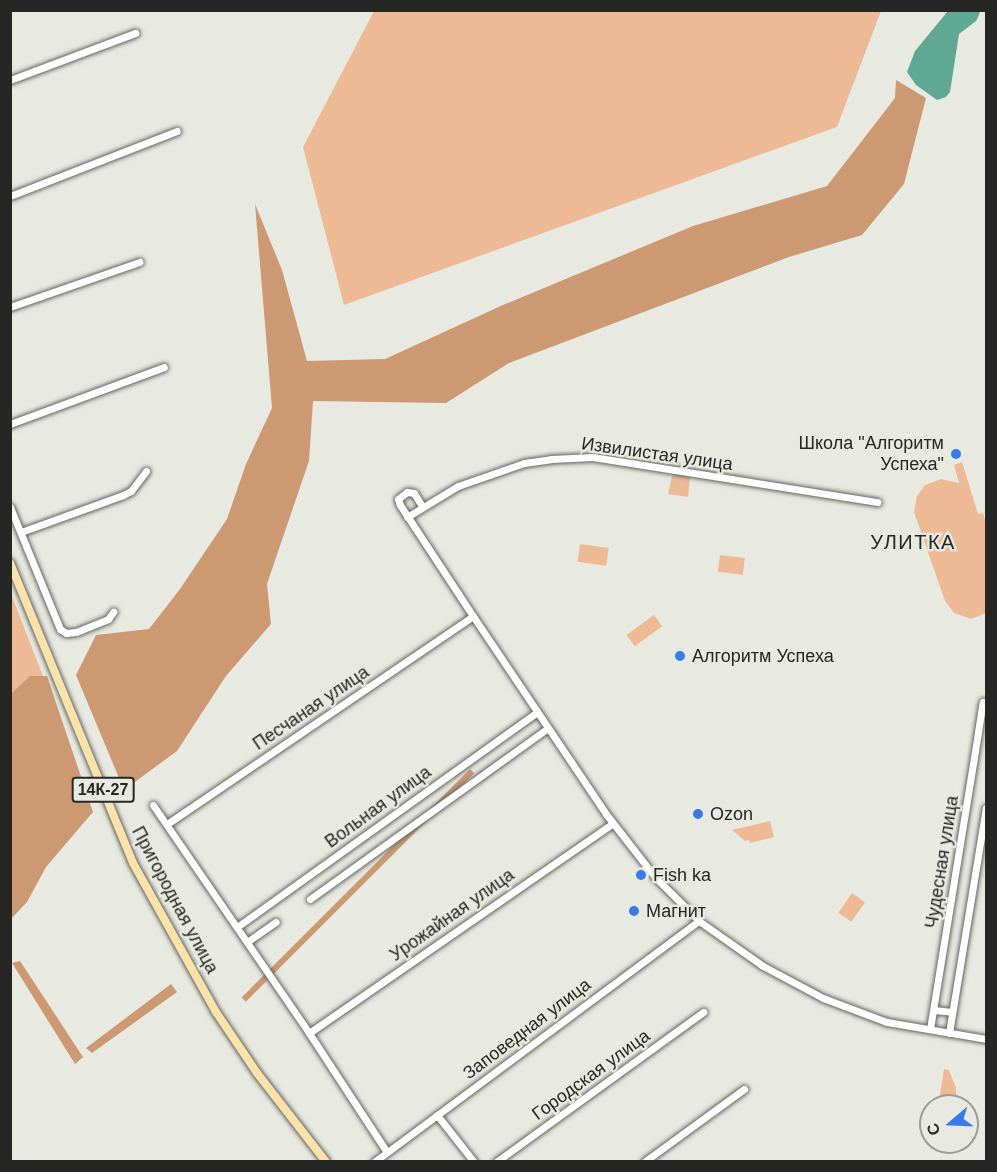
<!DOCTYPE html>
<meta charset="utf-8">
<style>
body{margin:0}
#map{position:relative;width:997px;height:1172px;overflow:hidden;background:#e8eae2;font-family:Helvetica,sans-serif}
div>[style]{position:absolute}
[style*='--x']{left:calc(var(--x)*1px);top:calc(var(--y)*1px);width:calc(var(--w)*1px);rotate:calc(var(--a)*1deg)}
.green>*{inset:0;background:#eeba96;transform-origin:0 0}
.forest>*{inset:0;background:#cc9973;transform-origin:0 0}
.water>*{inset:0;background:#5fa893}
.roads{filter:drop-shadow(0 0 2px #64665f) drop-shadow(0 0 2px #64665f)}
.minor>*{height:7px;margin:-3.5px;padding:0 3.5px;transform-origin:3.5px;border-radius:3.5px;background:#fff}
.major>*{height:8px;margin:-4px;padding:0 4px;transform-origin:4px;border-radius:4px;background:#fbe2aa}
.dots>*{width:16px;height:16px;translate:-50% -50%;box-sizing:border-box;border:3px solid #e8eae2;border-radius:50%}
span{translate:-50% -50%;white-space:nowrap;text-align:center;line-height:1.15;-webkit-text-stroke:4.5px #e8eae2;paint-order:stroke}
.shield-label span{padding:2px 4px;background:#e8eae2;border:2px solid;border-radius:4px;-webkit-text-stroke-width:0}
.shield-label{font-size:16px;color:#262724;font-weight:700}
.poi-label{font-size:18px;color:#262724}
.right{translate:-100% -50%;text-align:right}
.left{translate:0 -50%;text-align:left}
.street-label{font-size:18px;color:#262724}
.neighbourhood-label{font-size:20px;color:#262724;letter-spacing:1.5px}
.frame{position:absolute;inset:0;border:12px solid #262724;pointer-events:none}
.north{position:absolute;left:919px;top:1094px;width:60px;height:60px;box-sizing:border-box;background:#e8eae2;border:2px solid #9a9c96;border-radius:50%;rotate:251deg;font-size:16px;font-weight:700;line-height:24px;text-align:center;color:#262724}
.north::after{content:'';display:block;margin:auto;width:21px;height:27px;background:#3a79e8;clip-path:polygon(50% 0,100% 100%,50% 72%,0 100%)}
</style>
<div id="map">
<div class="green">
<i style="clip-path:polygon(374px 11px,374px 10px,881px 11px,837px 127px,344px 305px,303px 147px)"></i>
<i style="clip-path:polygon(962px 462px,978px 514px,983px 513px,986px 524px,986px 613px,971px 619px,954px 613px,945px 601px,914px 512px,917px 496px,925px 485px,941px 479px,959px 483px,954px 465px)"></i>
<i style="clip-path:polygon(677px 473px,690px 478px,688px 497px,668px 494px,672px 476px)"></i>
<i style="left:580px;top:544px;width:29px;height:18px;rotate:8deg"></i>
<i style="left:720px;top:555px;width:25px;height:17px;rotate:7deg"></i>
<i style="clip-path:polygon(10px 591px,43px 676px,11px 696px,10px 696px)"></i>
<i style="left:654px;top:615px;width:14px;height:34px;rotate:54deg"></i>
<i style="clip-path:polygon(770px 821px,774px 837px,750px 843px,749px 840px,745px 841px,732px 830px)"></i>
<i style="left:852px;top:893px;width:16px;height:24px;rotate:35deg"></i>
<i style="clip-path:polygon(944px 1069px,949px 1070px,956px 1088px,956px 1106px,938px 1106px)"></i>
</div>
<div class="forest">
<i style="clip-path:polygon(896px 80px,926px 98px,904px 184px,862px 235px,789px 257px,509px 363px,446px 403px,313px 401px,309px 461px,267px 584px,271px 624px,226px 676px,177px 751px,124px 790px,76px 675px,96px 635px,149px 629px,180px 589px,227px 519px,246px 464px,272px 408px,255px 204px,282px 270px,307px 361px,385px 359px,503px 305px,693px 226px,827px 186px,895px 98px)"></i>
<i style="clip-path:polygon(30px 676px,47px 676px,93px 812px,46px 867px,27px 902px,11px 919px,11px 694px)"></i>
<i style="left:470px;top:769px;width:6px;height:323px;rotate:45deg"></i>
<i style="clip-path:polygon(20px 961px,83px 1057px,75px 1064px,12px 963px)"></i>
<i style="clip-path:polygon(171px 984px,177px 992px,92px 1053px,86px 1048px)"></i>
</div>
<div class="water">
<i style="clip-path:polygon(948px 11px,980px 11px,979px 15px,976px 21px,959px 34px,950px 92px,946px 97px,937px 100px,916px 85px,907px 72px,915px 51px)"></i>
</div>
<div class="roads">
<div class="minor">
<i style="--x:10;--y:80;--w:134;--a:-20.6"></i>
<i style="--x:10;--y:196;--w:179;--a:-21.3"></i>
<i style="--x:10;--y:307;--w:137;--a:-19.2"></i>
<i style="--x:10;--y:424;--w:164;--a:-20.3"></i>
<i style="--x:422;--y:506;--w:15;--a:-122"></i>
<i style="--x:414;--y:493;--w:7;--a:-172"></i>
<i style="--x:407;--y:492;--w:11;--a:142"></i>
<i style="--x:398;--y:499;--w:6;--a:72"></i>
<i style="--x:400;--y:505;--w:133;--a:56.7"></i>
<i style="--x:473;--y:616;--w:239;--a:56.1"></i>
<i style="--x:606;--y:814;--w:80;--a:52.1"></i>
<i style="--x:655;--y:877;--w:62;--a:45"></i>
<i style="--x:699;--y:921;--w:78;--a:35.1"></i>
<i style="--x:763;--y:966;--w:68;--a:28.1"></i>
<i style="--x:823;--y:998;--w:68;--a:20.6"></i>
<i style="--x:887;--y:1022;--w:100;--a:9.7"></i>
<i style="--x:10;--y:507;--w:132;--a:67.7"></i>
<i style="--x:60;--y:629;--w:7;--a:34"></i>
<i style="--x:66;--y:633;--w:10;--a:-6"></i>
<i style="--x:76;--y:632;--w:35;--a:-22"></i>
<i style="--x:108;--y:619;--w:9;--a:-54"></i>
<i style="--x:407;--y:517;--w:60;--a:-31.3"></i>
<i style="--x:458;--y:486;--w:70;--a:-19.2"></i>
<i style="--x:524;--y:463;--w:27;--a:-8"></i>
<i style="--x:551;--y:459;--w:42;--a:-2.7"></i>
<i style="--x:593;--y:457;--w:288;--a:9"></i>
<i style="--x:21;--y:532;--w:109;--a:-19.9"></i>
<i style="--x:123;--y:495;--w:9;--a:-27"></i>
<i style="--x:131;--y:491;--w:25;--a:-53"></i>
<i style="--x:153;--y:805;--w:276;--a:55.6"></i>
<i style="--x:309;--y:1033;--w:142;--a:56.8"></i>
<i style="--x:167;--y:824;--w:370;--a:-34.2"></i>
<i style="--x:310;--y:899;--w:293;--a:-35.7"></i>
<i style="--x:237;--y:927;--w:369;--a:-35.6"></i>
<i style="--x:247;--y:942;--w:35;--a:-35"></i>
<i style="--x:934;--y:1010;--w:18;--a:6"></i>
<i style="--x:930;--y:1029;--w:301;--a:-80.8"></i>
<i style="--x:978;--y:732;--w:30;--a:-81"></i>
<i style="--x:983;--y:702;--w:3;--a:18"></i>
<i style="--x:309;--y:1033;--w:369;--a:-34.6"></i>
<i style="--x:949;--y:1033;--w:228;--a:-80.7"></i>
<i style="--x:437;--y:1115;--w:60;--a:51.8"></i>
<i style="--x:374;--y:1162;--w:405;--a:-36.6"></i>
<i style="--x:496;--y:1162;--w:256;--a:-35.9"></i>
<i style="--x:644;--y:1162;--w:124;--a:-36.1"></i>
</div>
<div class="major">
<i style="--x:10;--y:563;--w:324;--a:67.7"></i>
<i style="--x:133;--y:863;--w:171;--a:60.9"></i>
<i style="--x:216;--y:1012;--w:73;--a:56.1"></i>
<i style="--x:257;--y:1073;--w:113;--a:52.2"></i>
</div>
</div>
<div class="dots">
<i style="left:956px;top:454px;background:#3a79e8"></i>
<i style="left:680px;top:656px;background:#3a79e8"></i>
<i style="left:698px;top:814px;background:#3a79e8"></i>
<i style="left:641px;top:875px;background:#3a79e8"></i>
<i style="left:634px;top:911px;background:#3a79e8"></i>
</div>
<div class="shield-label">
<span style="left:103px;top:790px">14К-27</span>
</div>
<div class="poi-label">
<span class="right" style="left:944px;top:454px">Школа "Алгоритм<br>Успеха"</span>
<span class="left" style="left:692px;top:656px">Алгоритм Успеха</span>
<span class="left" style="left:710px;top:814px">Ozon</span>
<span class="left" style="left:653px;top:875px">Fish ka</span>
<span class="left" style="left:646px;top:911px">Магнит</span>
</div>
<div class="street-label">
<span style="left:657px;top:454px;rotate:8deg">Извилистая улица</span>
<span style="left:311px;top:708px;rotate:-34deg">Песчаная улица</span>
<span style="left:378px;top:807px;rotate:-36deg">Вольная улица</span>
<span style="left:942px;top:862px;rotate:-81deg">Чудесная улица</span>
<span style="left:175px;top:900px;rotate:62deg">Пригородная улица</span>
<span style="left:452px;top:915px;rotate:-35deg">Урожайная улица</span>
<span style="left:527px;top:1029px;rotate:-37deg">Заповедная улица</span>
<span style="left:591px;top:1075px;rotate:-36deg">Городская улица</span>
</div>
<div class="neighbourhood-label">
<span style="left:913px;top:542px">УЛИТКА</span>
</div>
<div class="frame"></div>
<div class="north">С</div>
</div>
